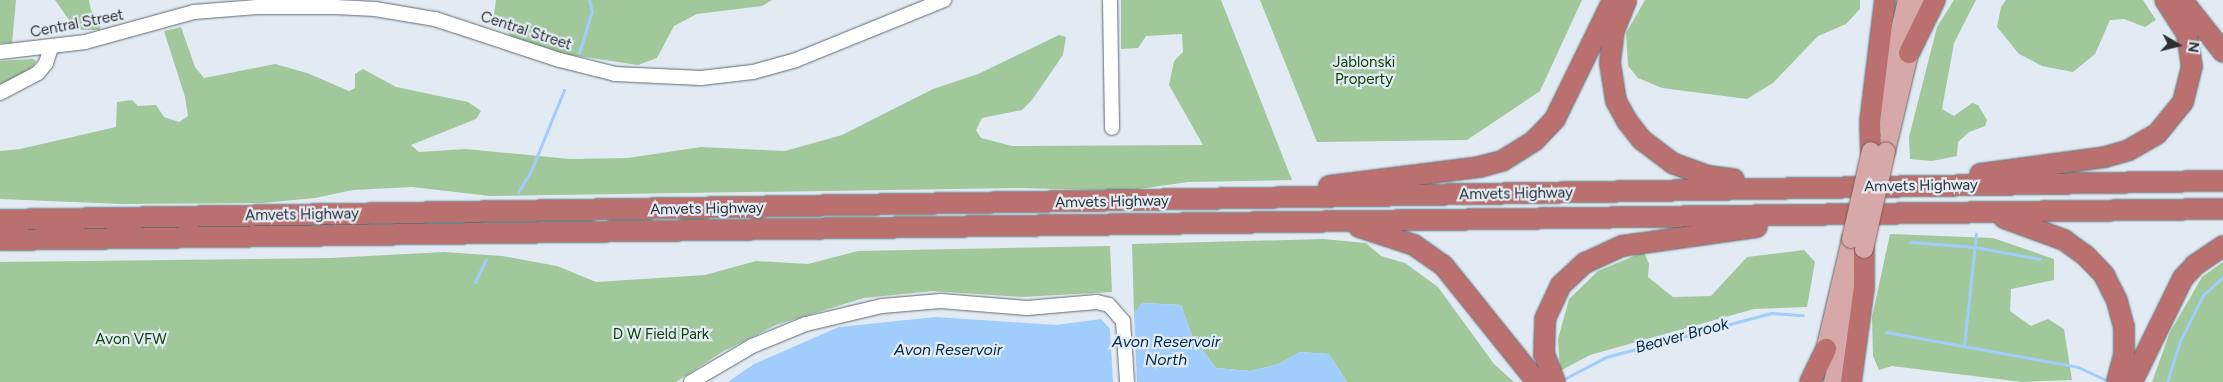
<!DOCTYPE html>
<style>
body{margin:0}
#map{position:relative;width:2223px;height:382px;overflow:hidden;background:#e2ebf3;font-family:Figtree,sans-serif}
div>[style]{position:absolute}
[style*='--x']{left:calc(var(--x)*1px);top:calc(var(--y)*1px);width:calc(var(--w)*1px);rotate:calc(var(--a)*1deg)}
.green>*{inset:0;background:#a0c89b}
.water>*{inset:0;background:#a0cdfc}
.stream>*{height:3px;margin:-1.5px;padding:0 1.5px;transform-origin:1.5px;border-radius:1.5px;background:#a0cdfc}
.roads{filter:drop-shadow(0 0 1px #61686f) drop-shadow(0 0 1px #61686f)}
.minor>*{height:14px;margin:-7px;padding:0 7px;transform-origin:7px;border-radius:7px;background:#fff}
.major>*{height:18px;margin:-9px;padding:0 9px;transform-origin:9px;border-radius:9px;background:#d6a9a8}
.highway>*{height:20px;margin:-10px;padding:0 10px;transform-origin:10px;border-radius:10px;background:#ba706e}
.bridges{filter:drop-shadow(0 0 1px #895a59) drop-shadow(0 0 1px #895a59)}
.major-bridge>*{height:18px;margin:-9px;padding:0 9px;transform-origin:9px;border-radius:9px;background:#d6a9a8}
span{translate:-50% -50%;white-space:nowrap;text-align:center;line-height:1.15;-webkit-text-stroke:4.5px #e2ebf3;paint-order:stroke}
.street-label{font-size:15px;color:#2d3033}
.park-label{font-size:15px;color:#0d4407}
.water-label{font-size:16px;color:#002a4e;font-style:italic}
.north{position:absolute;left:2153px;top:20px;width:50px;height:50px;-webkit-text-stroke:4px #e2ebf3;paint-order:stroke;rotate:98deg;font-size:14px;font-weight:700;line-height:20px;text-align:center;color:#2d3033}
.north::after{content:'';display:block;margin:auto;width:18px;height:22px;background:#2d3033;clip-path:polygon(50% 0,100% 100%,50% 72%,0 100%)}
</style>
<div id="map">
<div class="green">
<i style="clip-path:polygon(0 0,16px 0,12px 43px,0 43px)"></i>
<i style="clip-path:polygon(55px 0,89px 0,91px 10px,101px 25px,100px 30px,76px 30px)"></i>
<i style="clip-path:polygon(496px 0,772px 0,762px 6px,697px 14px,674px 26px,657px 58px,638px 65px,558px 53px,513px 39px,494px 14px)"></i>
<i style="clip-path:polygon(1121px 0,1221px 0,1292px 180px,1188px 182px,1125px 191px,1021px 188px,490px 196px,412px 187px,353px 190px,315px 198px,262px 203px,121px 204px,0 199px,0 151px,20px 149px,116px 127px,117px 102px,132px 100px,138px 106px,156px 105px,164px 117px,179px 122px,188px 116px,185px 97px,164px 31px,181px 27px,195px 67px,204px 78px,275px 64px,307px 73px,349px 91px,355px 88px,355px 74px,363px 69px,396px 87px,468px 102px,481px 111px,476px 119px,411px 145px,419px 152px,465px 149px,570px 159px,628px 158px,701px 147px,785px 151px,842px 135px,933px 89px,978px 74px,1059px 35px,1066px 37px,1063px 55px,1032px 100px,1022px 110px,982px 118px,976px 130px,981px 138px,1012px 146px,1203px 145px,1169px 85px,1174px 61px,1183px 52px,1182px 34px,1146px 36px,1138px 48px,1121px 49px)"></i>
<i style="clip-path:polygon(1260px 0,1582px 0,1540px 91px,1467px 140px,1317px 142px)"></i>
<i style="clip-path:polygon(1645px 0,1860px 0,1860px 9px,1846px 24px,1818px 36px,1773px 83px,1747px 99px,1662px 88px,1638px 78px,1628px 66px,1626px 33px)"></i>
<i style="clip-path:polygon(1954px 0,1976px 0,1954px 43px,1942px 109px,1954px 116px,1972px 103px,1978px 105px,1987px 120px,1985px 126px,1969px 132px,1958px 142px,1957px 156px,1932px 161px,1910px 159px,1909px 137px,1937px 27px)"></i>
<i style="clip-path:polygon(2006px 0,2143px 0,2156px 20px,2145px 27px,2124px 19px,2110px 20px,2095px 54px,2073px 72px,2042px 66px,2019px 54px,1997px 27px,2001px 7px)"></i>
<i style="clip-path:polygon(34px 59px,36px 62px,30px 69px,0 85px,0 61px)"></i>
<i style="clip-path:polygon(1890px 234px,1993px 238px,2054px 259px,2054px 280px,2011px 289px,2010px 311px,2031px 326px,2048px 319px,2064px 329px,2072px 380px,2022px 382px,1892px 366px,1879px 370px,1873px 356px,1872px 317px)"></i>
<i style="clip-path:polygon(1323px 239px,1366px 243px,1381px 256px,1405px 263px,1438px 287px,1494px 364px,1514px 382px,1347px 382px,1329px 354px,1300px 352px,1279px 364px,1250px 371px,1216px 368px,1192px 336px,1181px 305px,1143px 303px,1134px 313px,1132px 244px)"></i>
<i style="clip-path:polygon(1110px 246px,1112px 292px,1022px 297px,932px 291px,864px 298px,776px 325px,722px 352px,676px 382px,0 382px,0 262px,330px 258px,444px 252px,502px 256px,557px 266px,596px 282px,705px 275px,756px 261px,808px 264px,858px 251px)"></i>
<i style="clip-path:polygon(1804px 250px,1815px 262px,1807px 307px,1754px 309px,1590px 355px,1560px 371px,1558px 339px,1569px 299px,1598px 271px,1644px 252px,1649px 264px,1648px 277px,1673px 297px,1711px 296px,1747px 257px)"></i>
<i style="clip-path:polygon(2223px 262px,2223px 382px,2152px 382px,2170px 332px,2202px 277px)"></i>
</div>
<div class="water">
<i style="clip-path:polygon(1142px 303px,1181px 305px,1192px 336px,1216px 368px,1250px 371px,1279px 364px,1300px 352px,1329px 354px,1347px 382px,1137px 382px,1134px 313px)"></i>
<i style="clip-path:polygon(936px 317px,1056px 325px,1101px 319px,1110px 329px,1113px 382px,728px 382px,754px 364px,839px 327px)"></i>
</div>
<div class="stream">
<i style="--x:579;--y:53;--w:44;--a:-72.8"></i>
<i style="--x:592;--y:11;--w:11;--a:-105"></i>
<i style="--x:518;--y:192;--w:22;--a:-58"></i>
<i style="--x:530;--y:173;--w:90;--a:-67.7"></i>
<i style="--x:1910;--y:242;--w:65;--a:4.4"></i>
<i style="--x:1975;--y:247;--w:66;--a:10.5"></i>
<i style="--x:475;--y:282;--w:25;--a:-64"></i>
<i style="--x:1886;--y:332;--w:195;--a:10.3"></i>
<i style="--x:2078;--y:367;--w:29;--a:25"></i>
<i style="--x:1964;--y:346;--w:113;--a:-83.9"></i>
<i style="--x:1566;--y:378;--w:45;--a:-27.7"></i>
<i style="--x:1606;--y:357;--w:171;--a:-14.9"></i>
<i style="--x:1771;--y:313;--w:32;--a:4"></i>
<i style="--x:2167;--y:382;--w:43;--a:-72.4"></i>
<i style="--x:2180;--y:341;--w:51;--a:-63.4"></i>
<i style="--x:2203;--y:295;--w:27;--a:-42"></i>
</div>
<div class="roads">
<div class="minor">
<i style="--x:1110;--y:0;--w:128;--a:89.1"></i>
<i style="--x:0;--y:52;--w:86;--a:-6.7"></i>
<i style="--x:85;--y:42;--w:113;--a:-15.4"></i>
<i style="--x:194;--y:12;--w:63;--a:-4.5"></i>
<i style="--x:257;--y:7;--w:79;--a:0"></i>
<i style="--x:336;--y:7;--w:39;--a:3"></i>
<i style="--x:375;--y:9;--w:61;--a:9.5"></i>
<i style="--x:435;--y:19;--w:132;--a:18.2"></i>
<i style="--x:560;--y:60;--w:57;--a:14.3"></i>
<i style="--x:615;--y:74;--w:86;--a:2.7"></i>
<i style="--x:701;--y:78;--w:52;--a:-6.6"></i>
<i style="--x:753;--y:72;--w:45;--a:-15.6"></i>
<i style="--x:796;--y:60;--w:160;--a:-22.1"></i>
<i style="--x:0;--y:93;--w:43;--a:-27.8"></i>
<i style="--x:38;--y:73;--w:13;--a:-51"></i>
<i style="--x:46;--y:63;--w:16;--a:-72"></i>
<i style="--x:691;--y:382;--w:71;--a:-30.5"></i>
<i style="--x:752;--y:346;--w:58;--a:-22.2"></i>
<i style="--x:806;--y:324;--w:78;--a:-13.3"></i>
<i style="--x:882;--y:306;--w:59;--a:-4.8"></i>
<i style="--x:941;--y:301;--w:86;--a:4.7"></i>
<i style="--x:1027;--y:308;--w:70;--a:-4.9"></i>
<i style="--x:1097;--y:302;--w:12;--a:14"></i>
<i style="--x:1109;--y:305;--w:21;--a:49"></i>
<i style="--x:1123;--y:321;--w:61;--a:86.2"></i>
</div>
<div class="major">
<i style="--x:1877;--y:126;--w:130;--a:-76.6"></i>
<i style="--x:1886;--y:151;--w:155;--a:-76.6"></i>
<i style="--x:1822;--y:363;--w:127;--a:-76.8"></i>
<i style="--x:1833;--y:382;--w:110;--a:-76.8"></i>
</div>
<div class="highway">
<i style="--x:2182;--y:0;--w:66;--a:51.7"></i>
<i style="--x:1626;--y:1;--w:31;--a:112"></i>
<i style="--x:1614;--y:30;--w:33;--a:97"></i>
<i style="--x:1610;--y:63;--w:38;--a:81"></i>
<i style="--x:1616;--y:101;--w:23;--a:61"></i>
<i style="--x:1627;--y:121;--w:24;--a:52"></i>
<i style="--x:1642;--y:140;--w:38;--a:37"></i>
<i style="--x:1672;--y:163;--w:38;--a:20"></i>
<i style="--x:1708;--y:176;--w:26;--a:7"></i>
<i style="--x:1909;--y:53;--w:59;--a:-63.9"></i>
<i style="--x:1871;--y:151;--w:29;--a:-92"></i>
<i style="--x:1870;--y:122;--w:123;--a:-83"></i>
<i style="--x:1980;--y:174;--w:126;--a:-7.7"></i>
<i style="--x:2105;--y:157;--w:25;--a:-16"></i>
<i style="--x:2129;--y:150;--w:32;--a:-30"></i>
<i style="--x:2157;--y:134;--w:41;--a:-50.9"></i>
<i style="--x:2183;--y:102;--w:36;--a:-76"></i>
<i style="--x:2192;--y:67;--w:33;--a:-99"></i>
<i style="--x:2187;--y:34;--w:40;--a:-122.9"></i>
<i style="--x:1329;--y:186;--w:151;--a:-7.2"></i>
<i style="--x:1479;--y:167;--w:24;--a:-15"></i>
<i style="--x:1502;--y:161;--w:38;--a:-32"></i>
<i style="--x:1534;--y:141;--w:30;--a:-46"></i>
<i style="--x:1555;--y:119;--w:132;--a:-64"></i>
<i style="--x:2004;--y:218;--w:64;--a:20.1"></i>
<i style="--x:2064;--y:240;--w:26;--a:36"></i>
<i style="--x:2085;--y:255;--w:28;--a:46"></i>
<i style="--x:2104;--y:275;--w:29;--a:63"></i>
<i style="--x:2117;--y:301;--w:27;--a:75"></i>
<i style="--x:2124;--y:327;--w:28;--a:90"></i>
<i style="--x:2124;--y:355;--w:28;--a:105"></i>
<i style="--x:0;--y:220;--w:2223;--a:-1.01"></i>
<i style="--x:1359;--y:227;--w:58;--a:18.1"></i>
<i style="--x:1414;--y:245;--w:35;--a:35"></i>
<i style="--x:1443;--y:265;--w:150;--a:51.2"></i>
<i style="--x:0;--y:240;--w:2223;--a:-0.8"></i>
<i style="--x:1555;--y:382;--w:30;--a:-111"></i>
<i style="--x:1544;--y:354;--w:35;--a:-88"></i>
<i style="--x:1545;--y:319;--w:38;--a:-65"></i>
<i style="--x:1561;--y:285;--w:33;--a:-43"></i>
<i style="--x:1585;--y:263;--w:41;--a:-24.7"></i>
<i style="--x:1622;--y:246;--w:136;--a:-8"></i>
<i style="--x:1810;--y:382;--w:37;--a:-64"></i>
<i style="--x:1851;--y:382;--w:96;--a:-82.2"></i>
<i style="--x:1864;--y:287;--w:38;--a:-90"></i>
<i style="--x:2132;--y:382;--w:116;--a:-63.9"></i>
<i style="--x:2183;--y:278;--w:18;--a:-47"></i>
<i style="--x:2195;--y:265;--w:34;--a:-34"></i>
</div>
</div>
<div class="bridges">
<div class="major-bridge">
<i style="--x:1851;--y:239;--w:90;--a:-77.2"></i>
<i style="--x:1864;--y:249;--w:100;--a:-77.3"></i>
</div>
</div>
<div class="street-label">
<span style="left:77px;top:24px;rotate:-11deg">Central Street</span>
<span style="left:526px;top:31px;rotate:18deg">Central Street</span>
<span style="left:1921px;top:186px;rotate:-1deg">Amvets Highway</span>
<span style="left:1516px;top:194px;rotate:-1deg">Amvets Highway</span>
<span style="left:1112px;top:202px;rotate:-1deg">Amvets Highway</span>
<span style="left:707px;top:209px;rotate:-1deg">Amvets Highway</span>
<span style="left:302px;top:215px;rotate:-1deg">Amvets Highway</span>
</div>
<div class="park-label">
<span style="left:1364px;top:71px">Jablonski<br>Property</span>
<span style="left:661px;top:335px">D W Field Park</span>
<span style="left:131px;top:340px">Avon VFW</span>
</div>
<div class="water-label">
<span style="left:1682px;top:336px;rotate:-15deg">Beaver Brook</span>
<span style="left:1166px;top:351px">Avon Reservoir<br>North</span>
<span style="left:948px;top:350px">Avon Reservoir</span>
</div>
<div class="north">N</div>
</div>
